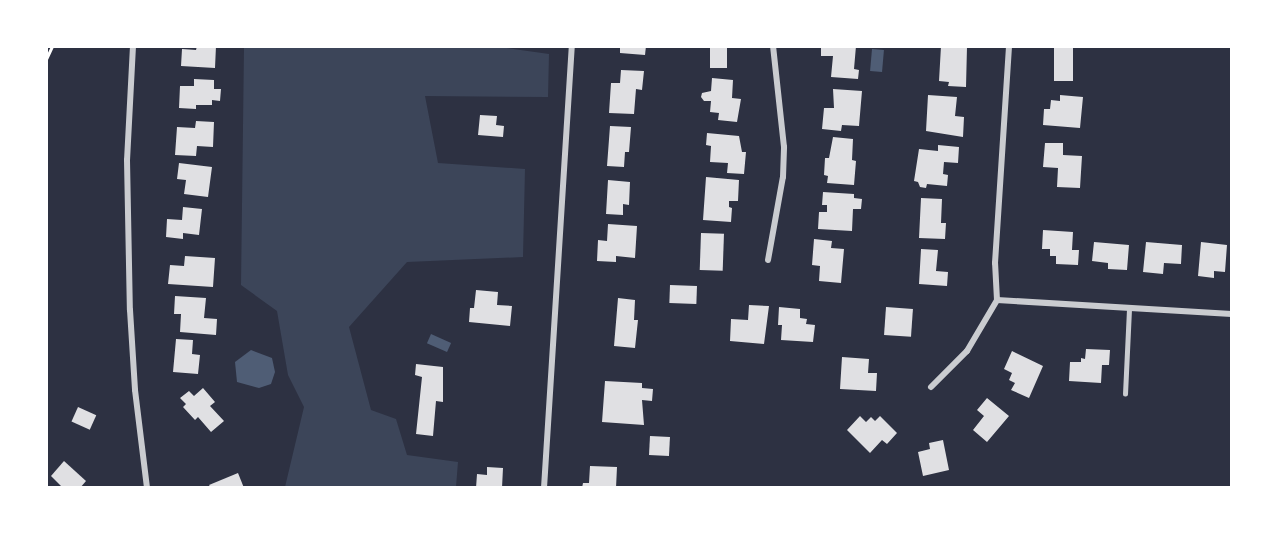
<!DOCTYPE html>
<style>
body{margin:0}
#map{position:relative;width:1278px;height:534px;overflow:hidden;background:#2d3142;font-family:"DejaVu Sans",sans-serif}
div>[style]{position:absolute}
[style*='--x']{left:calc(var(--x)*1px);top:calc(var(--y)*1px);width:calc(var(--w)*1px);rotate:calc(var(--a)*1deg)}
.green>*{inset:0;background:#3c4559}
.water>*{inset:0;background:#4f5d75;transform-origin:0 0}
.building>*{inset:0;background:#e0e0e3;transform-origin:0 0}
.path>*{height:3px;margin:-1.5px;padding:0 1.5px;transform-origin:1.5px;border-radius:1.5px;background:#fff}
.service>*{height:4.5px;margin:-2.25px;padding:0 2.25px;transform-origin:2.25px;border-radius:2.25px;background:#caccd0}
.minor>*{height:6px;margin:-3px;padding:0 3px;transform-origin:3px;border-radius:3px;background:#caccd0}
span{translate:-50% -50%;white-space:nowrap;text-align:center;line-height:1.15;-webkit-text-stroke:4.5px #fff;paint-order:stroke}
.frame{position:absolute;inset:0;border:48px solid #fff;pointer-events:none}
</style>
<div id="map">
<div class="green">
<i style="clip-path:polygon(492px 46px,549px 54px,548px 97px,425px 96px,438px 163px,525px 169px,523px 257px,407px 262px,349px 327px,371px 410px,396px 419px,407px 455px,458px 462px,456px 487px,285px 487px,304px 407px,288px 375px,277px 311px,241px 285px,244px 47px)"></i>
</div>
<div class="water">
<i style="left:872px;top:49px;width:12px;height:22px;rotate:5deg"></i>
<i style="left:431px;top:334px;width:22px;height:10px;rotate:24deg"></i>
<i style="clip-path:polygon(251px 350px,272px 358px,275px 372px,271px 384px,259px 388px,237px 382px,235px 362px)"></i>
</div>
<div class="building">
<i style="clip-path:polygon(197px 46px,216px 46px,215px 68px,181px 66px,182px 49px,196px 50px)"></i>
<i style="clip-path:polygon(620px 46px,646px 46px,645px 55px,620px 53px)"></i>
<i style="left:710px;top:46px;width:17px;height:22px"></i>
<i style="clip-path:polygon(821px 46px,856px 46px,854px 69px,859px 70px,858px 79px,831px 77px,833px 56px,821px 56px)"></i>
<i style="clip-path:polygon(941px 46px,967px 47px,966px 87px,948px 86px,949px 82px,939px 81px)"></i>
<i style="left:1054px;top:46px;width:19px;height:35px"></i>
<i style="clip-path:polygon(621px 70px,644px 71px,642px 90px,636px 89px,634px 114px,609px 113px,611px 83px,620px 83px)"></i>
<i style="clip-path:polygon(712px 78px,733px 80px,732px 98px,741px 99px,737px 122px,718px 120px,719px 113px,710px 112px,711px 101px,704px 101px,701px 97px,702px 93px,711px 91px)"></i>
<i style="clip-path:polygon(194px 79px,214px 80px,214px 89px,221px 89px,220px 101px,212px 100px,212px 105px,196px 105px,196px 109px,179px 108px,180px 86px,194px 86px)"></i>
<i style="clip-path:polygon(833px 89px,862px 91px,859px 126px,842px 125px,841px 131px,822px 129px,824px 108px,834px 108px)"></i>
<i style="clip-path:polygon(928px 95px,957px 97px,955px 116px,964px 117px,963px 137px,926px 131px)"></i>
<i style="clip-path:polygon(1060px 95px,1083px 97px,1080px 128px,1043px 125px,1044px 109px,1050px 109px,1051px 100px,1060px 101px)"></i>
<i style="clip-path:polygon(480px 115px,497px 116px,496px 125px,504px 126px,503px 137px,478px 135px)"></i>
<i style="clip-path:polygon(196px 121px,214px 122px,213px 147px,197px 146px,196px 156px,175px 155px,177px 127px,195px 128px)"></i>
<i style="clip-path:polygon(610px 126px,631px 127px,629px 152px,625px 152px,624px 167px,607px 166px)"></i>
<i style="clip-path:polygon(707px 133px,739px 136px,742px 152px,746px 152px,744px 174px,727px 173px,728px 163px,710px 162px,711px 146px,706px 145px)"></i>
<i style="clip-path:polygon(833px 137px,853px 139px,852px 160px,856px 161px,854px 185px,827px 183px,828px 176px,824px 175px,825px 158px,829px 158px)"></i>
<i style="clip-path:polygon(1045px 143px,1063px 143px,1063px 155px,1082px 156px,1080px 188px,1057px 187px,1058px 168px,1043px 167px)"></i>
<i style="clip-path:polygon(938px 145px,959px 147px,958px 163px,944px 162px,943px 174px,948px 175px,947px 186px,927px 184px,926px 188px,920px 187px,918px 182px,914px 181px,919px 149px,938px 151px)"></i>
<i style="clip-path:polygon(179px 163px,212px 167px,208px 197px,184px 194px,186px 180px,177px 179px)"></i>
<i style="clip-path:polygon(706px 177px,739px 180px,738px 201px,729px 201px,729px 207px,732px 208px,731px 222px,703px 220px)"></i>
<i style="clip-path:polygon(608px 180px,630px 182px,629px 205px,623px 204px,623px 215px,606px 214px)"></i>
<i style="clip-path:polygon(823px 192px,854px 194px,854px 198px,862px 199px,861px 209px,853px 209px,852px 231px,818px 229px,819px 212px,827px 212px,827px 205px,822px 205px)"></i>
<i style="clip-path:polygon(921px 198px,942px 199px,941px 223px,946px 223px,945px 239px,919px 238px)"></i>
<i style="clip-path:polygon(183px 207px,202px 209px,199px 235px,183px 233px,183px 239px,166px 237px,167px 219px,182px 220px)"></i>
<i style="clip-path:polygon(608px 224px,637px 226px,635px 258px,616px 256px,616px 262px,597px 261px,598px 240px,607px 241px)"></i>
<i style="clip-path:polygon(1043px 230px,1073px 232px,1072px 250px,1079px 250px,1078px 265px,1056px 264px,1056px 256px,1050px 256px,1050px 249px,1042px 249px)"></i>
<i style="left:701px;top:233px;width:23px;height:37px;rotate:2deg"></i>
<i style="clip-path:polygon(814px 239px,832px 241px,831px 248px,844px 249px,841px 283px,819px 281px,820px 266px,812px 265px)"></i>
<i style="clip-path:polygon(1094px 242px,1129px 245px,1127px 270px,1108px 269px,1108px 263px,1092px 261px)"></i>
<i style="clip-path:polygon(1146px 242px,1182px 245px,1181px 264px,1164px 263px,1163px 274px,1143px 272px)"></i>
<i style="clip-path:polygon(1201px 242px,1227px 245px,1225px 272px,1214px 271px,1214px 278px,1198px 276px)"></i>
<i style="clip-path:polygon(921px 249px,938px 250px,936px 271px,948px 272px,947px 286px,919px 284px)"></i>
<i style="clip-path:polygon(185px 256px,215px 258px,213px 287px,168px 284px,170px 265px,184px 266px)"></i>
<i style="left:670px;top:285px;width:27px;height:18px;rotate:2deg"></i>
<i style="clip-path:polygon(476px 290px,498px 292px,497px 305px,512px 306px,510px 326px,469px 322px,470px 308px,474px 308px)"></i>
<i style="clip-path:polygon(175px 296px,206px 298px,204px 318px,217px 319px,216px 335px,180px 332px,181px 314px,174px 314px)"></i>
<i style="clip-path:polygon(618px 298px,635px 300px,634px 320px,638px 320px,635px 348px,614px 346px)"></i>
<i style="clip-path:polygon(749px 305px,769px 306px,764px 344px,730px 341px,731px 319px,748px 320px)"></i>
<i style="clip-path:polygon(779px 307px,800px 309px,800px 318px,807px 319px,806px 324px,815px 325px,813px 342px,781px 340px,782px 325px,778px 325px)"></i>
<i style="left:886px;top:307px;width:27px;height:28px;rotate:4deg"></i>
<i style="clip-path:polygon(176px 339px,193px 340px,192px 354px,200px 355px,198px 374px,173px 372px)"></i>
<i style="clip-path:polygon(1086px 349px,1110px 350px,1109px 365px,1102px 365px,1101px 383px,1069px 381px,1070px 362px,1081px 362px,1081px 358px,1085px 359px)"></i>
<i style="clip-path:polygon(1012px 351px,1043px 366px,1029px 398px,1011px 390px,1015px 383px,1009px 380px,1012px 373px,1004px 369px)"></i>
<i style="clip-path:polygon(842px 357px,869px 359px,868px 373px,877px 373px,876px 391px,840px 389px)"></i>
<i style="clip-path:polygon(416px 364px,443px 367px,443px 402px,436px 401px,433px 436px,416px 434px,422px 377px,415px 375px)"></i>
<i style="clip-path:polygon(605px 381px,642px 383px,642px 388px,653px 389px,652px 401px,642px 400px,644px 425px,602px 422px)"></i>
<i style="clip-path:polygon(203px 388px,215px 402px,210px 406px,224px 421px,211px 432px,198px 417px,195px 420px,183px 407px,186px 404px,180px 398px,189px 391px,194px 396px)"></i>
<i style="clip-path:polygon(987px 398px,1009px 416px,987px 442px,973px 430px,984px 416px,977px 410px)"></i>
<i style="left:78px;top:407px;width:20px;height:16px;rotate:24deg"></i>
<i style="clip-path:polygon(860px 416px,866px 422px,871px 417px,875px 421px,880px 416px,897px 433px,887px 444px,882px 440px,870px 453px,847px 430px)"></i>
<i style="left:650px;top:436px;width:20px;height:19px;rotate:3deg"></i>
<i style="clip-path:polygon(943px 440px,949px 470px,923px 476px,918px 452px,930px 449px,929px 443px)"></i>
<i style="clip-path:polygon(64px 461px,86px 481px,80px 488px,63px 488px,51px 476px)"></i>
<i style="clip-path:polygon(590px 466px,617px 467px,616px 488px,582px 488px,583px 483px,589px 483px)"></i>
<i style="clip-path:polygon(487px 467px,503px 468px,502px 488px,476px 488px,477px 474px,487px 475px)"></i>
<i style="clip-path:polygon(238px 473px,244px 488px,211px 488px,209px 485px)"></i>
</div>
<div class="path">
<i style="--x:46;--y:59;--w:14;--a:-65"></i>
</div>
<div class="service">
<i style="--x:1125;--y:394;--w:86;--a:-87.3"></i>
</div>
<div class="minor">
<i style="--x:133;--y:46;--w:114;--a:93"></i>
<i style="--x:127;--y:160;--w:150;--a:88.9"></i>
<i style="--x:130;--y:310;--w:80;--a:86.4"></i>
<i style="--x:135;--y:390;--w:99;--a:83"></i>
<i style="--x:768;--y:260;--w:84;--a:-79.8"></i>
<i style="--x:783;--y:177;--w:30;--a:-88"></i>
<i style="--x:784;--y:147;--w:102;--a:-96.2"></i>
<i style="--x:997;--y:300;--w:235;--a:3.4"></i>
<i style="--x:931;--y:387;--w:51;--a:-45"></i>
<i style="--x:967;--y:351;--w:59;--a:-59.5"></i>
<i style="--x:997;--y:300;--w:37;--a:-93"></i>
<i style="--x:995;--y:263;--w:217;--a:-86.3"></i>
<i style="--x:544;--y:488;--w:443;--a:-86.4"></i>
</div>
<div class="frame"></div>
</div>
